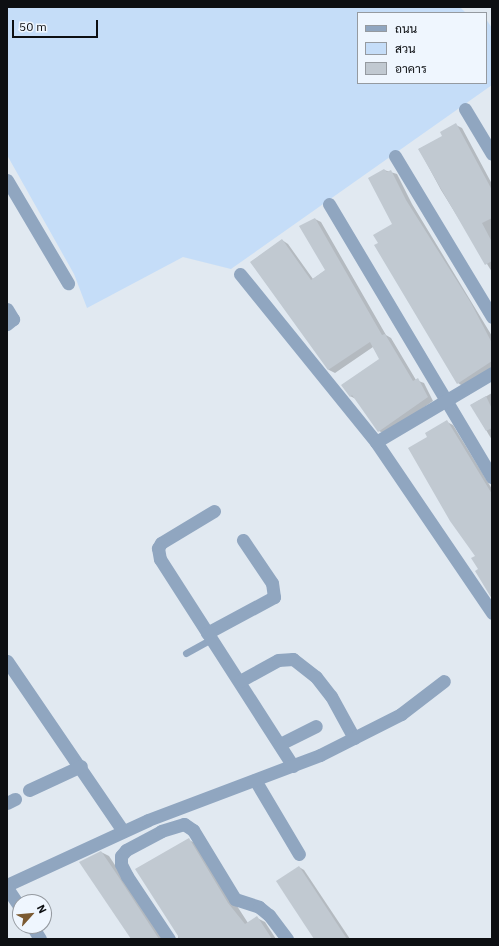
<!DOCTYPE html>
<meta charset="utf-8">
<style>
body{margin:0}
#map{position:relative;width:499px;height:946px;overflow:hidden;background:#e1e9f1;font-family:"IBM Plex Sans",Sarabun,sans-serif}
div>[style]{position:absolute}
[style*='--x']{left:calc(var(--x)*1px);top:calc(var(--y)*1px);width:calc(var(--w)*1px);rotate:calc(var(--a)*1deg)}
.green>*{inset:0;background:#c5ddf8}
.shadow>*{inset:0;background:#0003}
.building>*{inset:0;background:#c1c9d1}
.lane>*{height:7px;margin:-3.5px;padding:0 3.5px;transform-origin:3.5px;border-radius:3.5px;background:#90a6c0}
.street>*{height:13px;margin:-6.5px;padding:0 6.5px;transform-origin:6.5px;border-radius:6.5px;background:#90a6c0}
span{translate:-50% -50%;white-space:nowrap;text-align:center;line-height:1.15;-webkit-text-stroke:4px #eff6fe;paint-order:stroke}
.frame{position:absolute;inset:0;border:8px solid #0d0f12;pointer-events:none}
.legend{position:absolute;left:357px;top:12px;width:130px;height:72px;box-sizing:border-box;background:#eff6fe;border:1px solid #959aa0;margin:0;padding:5px 7px;list-style:none;font-size:12px;color:#0d0f12}
.legend li{display:flex;align-items:center;gap:8px;height:20px}
.legend b{width:20px;border:1px solid #959aa0}
.north{position:absolute;left:12px;top:894px;width:40px;height:40px;box-sizing:border-box;background:#eff6fe;border:1px solid #959aa0;border-radius:50%;rotate:63deg;font-size:11px;font-weight:700;line-height:16px;text-align:center;color:#0d0f12}
.north::after{content:'';display:block;margin:auto;width:14px;height:18px;background:#7b5a31;clip-path:polygon(50% 0,100% 100%,50% 72%,0 100%)}
.scale{position:absolute;left:12px;top:20px;width:86px;height:18px;box-sizing:border-box;border:2px solid #0d0f12;border-top:0;padding-left:5px;font-size:12px;line-height:14px;white-space:nowrap;color:#0d0f12;-webkit-text-stroke:3px #eff6fe;paint-order:stroke}
</style>
<div id="map">
<div class="green">
<i style="clip-path:polygon(7px 7px,460px 7px,466px 13px,358px 13px,358px 83px,486px 83px,486px 19px,492px 28px,492px 85px,231px 269px,183px 257px,87px 308px,74px 274px,7px 155px)"></i>
</div>
<div class="shadow">
<i style="clip-path:polygon(456px 125px,462px 128px,492px 184px,492px 272px,441px 190px,419px 149px,444px 136px)"></i>
<i style="clip-path:polygon(384px 170px,397px 174px,412px 204px,492px 336px,492px 368px,464px 387px,458px 383px,379px 244px,394px 224px)"></i>
<i style="clip-path:polygon(315px 219px,321px 222px,386px 335px,391px 338px,416px 380px,424px 383px,433px 401px,385px 434px,379px 431px,356px 399px,350px 396px,380px 359px,373px 347px,335px 373px,329px 370px,251px 262px,282px 240px,288px 244px,313px 279px,326px 270px)"></i>
<i style="clip-path:polygon(492px 393px,492px 440px,471px 405px)"></i>
<i style="clip-path:polygon(447px 422px,453px 425px,492px 489px,492px 596px,479px 570px,476px 556px,428px 437px)"></i>
<i style="clip-path:polygon(189px 840px,197px 844px,248px 923px,257px 918px,265px 922px,276px 939px,178px 939px)"></i>
<i style="clip-path:polygon(101px 852px,109px 856px,164px 939px,132px 939px)"></i>
<i style="clip-path:polygon(299px 867px,304px 870px,350px 939px,316px 939px)"></i>
</div>
<div class="building">
<i style="clip-path:polygon(456px 123px,492px 190px,492px 218px,482px 223px,492px 242px,492px 261px,485px 265px,418px 149px,442px 136px,440px 132px)"></i>
<i style="clip-path:polygon(384px 169px,387px 172px,391px 170px,406px 200px,471px 303px,492px 343px,492px 361px,457px 384px,374px 245px,378px 243px,373px 235px,392px 224px,368px 178px)"></i>
<i style="clip-path:polygon(315px 218px,382px 335px,385px 334px,413px 381px,418px 378px,428px 397px,378px 432px,352px 395px,350px 397px,341px 385px,379px 359px,370px 342px,328px 370px,250px 262px,282px 239px,311px 280px,325px 270px,299px 226px)"></i>
<i style="clip-path:polygon(486px 396px,492px 409px,492px 428px,486px 431px,470px 405px)"></i>
<i style="clip-path:polygon(447px 420px,492px 494px,492px 599px,475px 571px,478px 569px,471px 558px,475px 556px,450px 521px,408px 448px,427px 437px,425px 433px)"></i>
<i style="clip-path:polygon(189px 838px,228px 903px,245px 924px,257px 916px,272px 939px,180px 939px,135px 869px)"></i>
<i style="clip-path:polygon(101px 851px,118px 876px,159px 939px,131px 939px,79px 862px)"></i>
<i style="clip-path:polygon(299px 866px,328px 910px,347px 939px,314px 939px,287px 898px,276px 881px)"></i>
</div>
<div class="lane">
<i style="--x:186;--y:653;--w:29;--a:-29"></i>
</div>
<div class="street">
<i style="--x:465;--y:109;--w:52;--a:59"></i>
<i style="--x:395;--y:156;--w:188;--a:58.9"></i>
<i style="--x:7;--y:180;--w:120;--a:59.4"></i>
<i style="--x:329;--y:204;--w:318;--a:59.2"></i>
<i style="--x:240;--y:274;--w:216;--a:51"></i>
<i style="--x:376;--y:442;--w:207;--a:55.8"></i>
<i style="--x:7;--y:309;--w:12;--a:59"></i>
<i style="--x:13;--y:319;--w:8;--a:140"></i>
<i style="--x:376;--y:442;--w:135;--a:-30.7"></i>
<i style="--x:214;--y:511;--w:62;--a:148.9"></i>
<i style="--x:161;--y:543;--w:6;--a:121"></i>
<i style="--x:158;--y:548;--w:11;--a:80"></i>
<i style="--x:160;--y:559;--w:246;--a:57.3"></i>
<i style="--x:207;--y:633;--w:76;--a:-28.2"></i>
<i style="--x:274;--y:597;--w:14;--a:-98"></i>
<i style="--x:272;--y:583;--w:52;--a:-124"></i>
<i style="--x:7;--y:661;--w:206;--a:55.7"></i>
<i style="--x:240;--y:681;--w:43;--a:-28.9"></i>
<i style="--x:278;--y:660;--w:15;--a:-4"></i>
<i style="--x:293;--y:659;--w:29;--a:38"></i>
<i style="--x:316;--y:677;--w:24;--a:52"></i>
<i style="--x:331;--y:696;--w:48;--a:61.3"></i>
<i style="--x:280;--y:744;--w:40;--a:-26.6"></i>
<i style="--x:255;--y:780;--w:86;--a:59.3"></i>
<i style="--x:29;--y:790;--w:57;--a:-24.8"></i>
<i style="--x:7;--y:803;--w:9;--a:-27"></i>
<i style="--x:7;--y:885;--w:155;--a:-24.7"></i>
<i style="--x:148;--y:820;--w:184;--a:-20.7"></i>
<i style="--x:320;--y:755;--w:91;--a:-26.8"></i>
<i style="--x:401;--y:714;--w:54;--a:-37.5"></i>
<i style="--x:7;--y:888;--w:23;--a:56"></i>
<i style="--x:32;--y:926;--w:15;--a:58"></i>
<i style="--x:169;--y:939;--w:76;--a:-123.7"></i>
<i style="--x:127;--y:876;--w:13;--a:-117"></i>
<i style="--x:121;--y:864;--w:8;--a:-90"></i>
<i style="--x:121;--y:856;--w:8;--a:-50"></i>
<i style="--x:126;--y:850;--w:40;--a:-28"></i>
<i style="--x:161;--y:831;--w:24;--a:-17"></i>
<i style="--x:184;--y:824;--w:11;--a:34"></i>
<i style="--x:193;--y:830;--w:81;--a:58.7"></i>
<i style="--x:235;--y:899;--w:25;--a:18"></i>
<i style="--x:259;--y:907;--w:13;--a:39"></i>
<i style="--x:269;--y:915;--w:30;--a:53"></i>
</div>
<div class="frame"></div>
<ul class="legend">
<li><b style="height:5px;background:#90a6c0"></b>ถนน</li>
<li><b style="height:11px;background:#c5ddf8"></b>สวน</li>
<li><b style="height:11px;background:#c1c9d1"></b>อาคาร</li>
</ul>
<div class="north">N</div>
<div class="scale">50 m</div>
</div>
